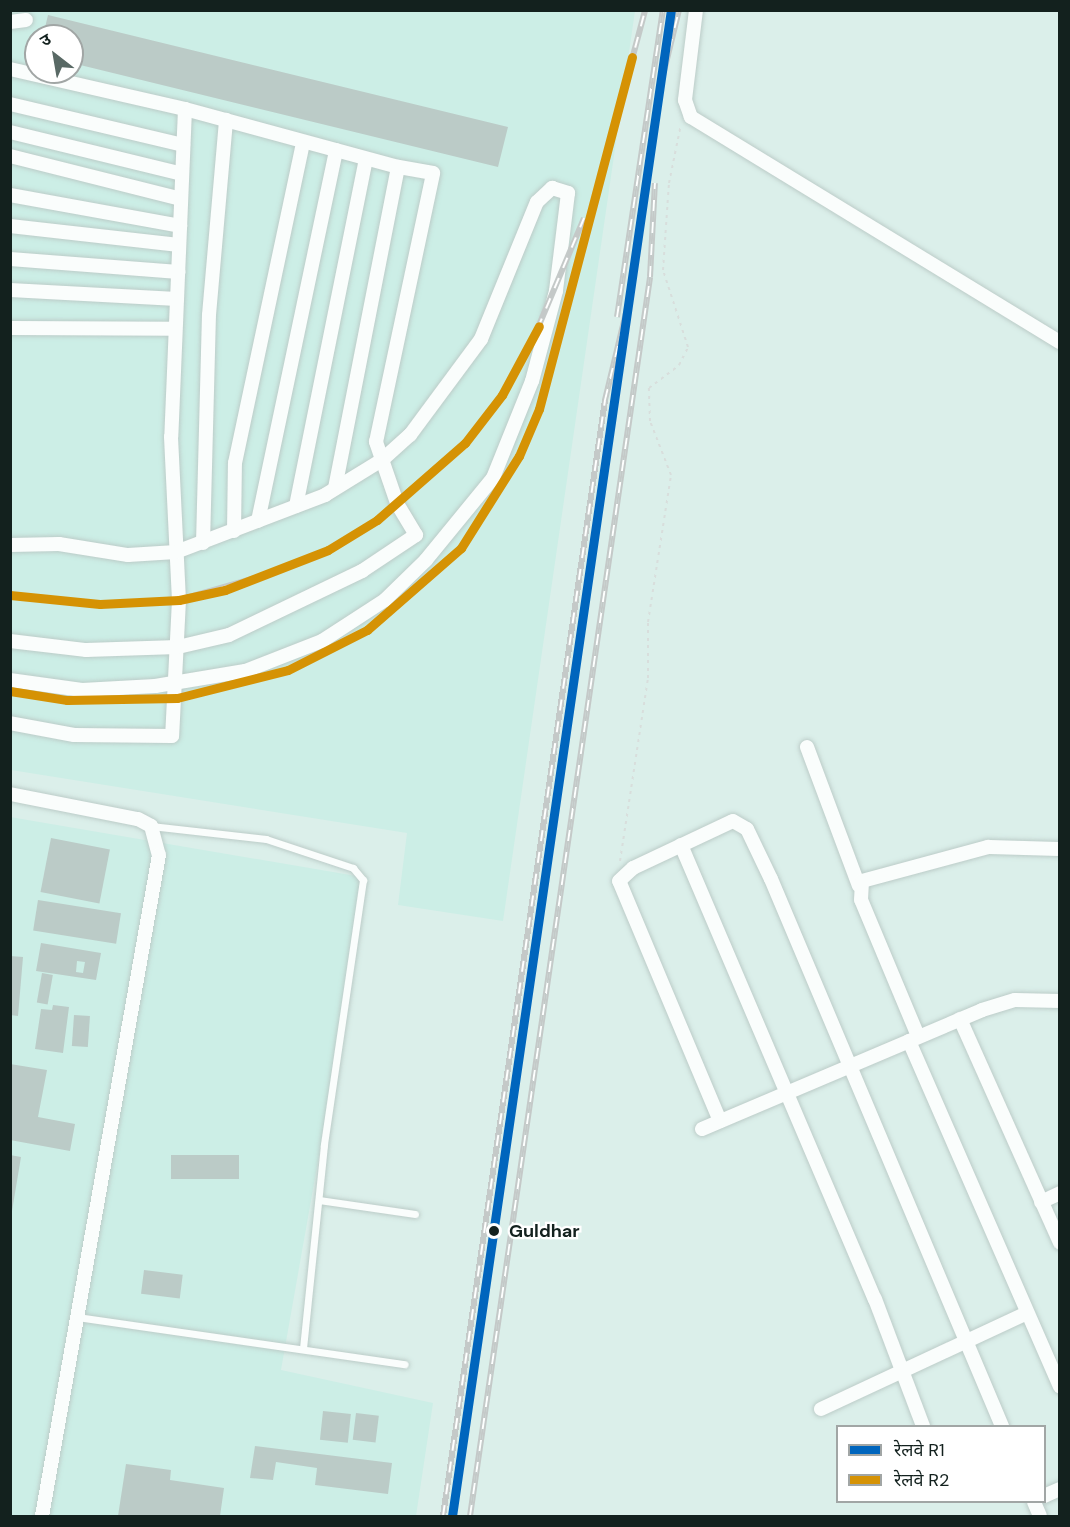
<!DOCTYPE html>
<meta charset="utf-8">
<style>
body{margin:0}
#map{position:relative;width:1070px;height:1527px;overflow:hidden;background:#dbefea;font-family:"DM Sans","Noto Sans Devanagari",sans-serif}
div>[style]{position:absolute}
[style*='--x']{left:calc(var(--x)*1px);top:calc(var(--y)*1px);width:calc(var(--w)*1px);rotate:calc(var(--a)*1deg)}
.built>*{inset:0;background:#cceee6}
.building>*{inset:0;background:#bbcbc7;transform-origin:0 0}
.path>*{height:2px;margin-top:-1px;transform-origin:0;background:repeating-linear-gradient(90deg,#d8dedc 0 3px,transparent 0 7.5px)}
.roads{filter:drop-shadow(0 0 2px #bcccc8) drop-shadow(0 0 2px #bcccc8)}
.service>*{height:7px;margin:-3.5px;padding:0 3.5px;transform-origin:3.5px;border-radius:3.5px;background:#fafdfc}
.minor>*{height:14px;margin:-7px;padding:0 7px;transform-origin:7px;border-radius:7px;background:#fafdfc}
.rail>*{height:6px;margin-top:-3px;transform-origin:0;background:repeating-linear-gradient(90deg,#fff 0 11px,#c4c9c8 0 22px);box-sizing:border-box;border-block:2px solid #c4c9c8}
.rail-1>*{height:9px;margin:-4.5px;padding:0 4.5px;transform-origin:4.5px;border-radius:4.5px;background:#0065bd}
.rail-2>*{height:9px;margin:-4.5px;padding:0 4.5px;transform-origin:4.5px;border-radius:4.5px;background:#d59204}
.dots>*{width:16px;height:16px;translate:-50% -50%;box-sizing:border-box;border:3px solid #fff;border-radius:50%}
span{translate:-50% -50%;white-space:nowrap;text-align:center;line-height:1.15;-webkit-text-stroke:4.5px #fff;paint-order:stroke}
.stop-label{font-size:18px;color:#13211e;font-weight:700}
.left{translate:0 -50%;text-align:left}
.frame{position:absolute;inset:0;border:12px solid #13211e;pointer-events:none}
.legend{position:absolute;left:836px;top:1425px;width:210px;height:78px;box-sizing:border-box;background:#fff;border:2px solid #a1a6a5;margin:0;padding:8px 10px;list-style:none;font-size:18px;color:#13211e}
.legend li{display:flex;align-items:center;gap:12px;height:30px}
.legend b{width:30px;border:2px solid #a1a6a5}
.north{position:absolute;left:24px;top:24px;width:60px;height:60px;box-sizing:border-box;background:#fff;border:2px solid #a1a6a5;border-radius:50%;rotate:329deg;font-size:16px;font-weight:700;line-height:24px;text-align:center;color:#13211e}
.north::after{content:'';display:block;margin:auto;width:21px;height:27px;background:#596965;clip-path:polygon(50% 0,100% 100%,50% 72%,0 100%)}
</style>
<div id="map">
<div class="built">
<i style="clip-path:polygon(evenodd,10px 11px,635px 11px,503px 921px,398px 905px,407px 833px,11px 770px,10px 11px,36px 36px,72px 36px,72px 72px,36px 72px,36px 36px)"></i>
<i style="clip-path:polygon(10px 817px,368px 878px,281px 1370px,433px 1403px,416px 1516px,11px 1516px)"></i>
</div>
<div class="building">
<i style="clip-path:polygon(48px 15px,508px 127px,498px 167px,72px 63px,72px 36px,43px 36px)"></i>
<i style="left:51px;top:838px;width:60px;height:55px;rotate:11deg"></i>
<i style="left:38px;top:900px;width:84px;height:31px;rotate:9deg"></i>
<i style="clip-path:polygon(evenodd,41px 943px,101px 953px,96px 980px,36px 971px,41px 943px,77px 961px,85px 962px,83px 973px,76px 972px,77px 961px)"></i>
<i style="clip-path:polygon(10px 956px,23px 957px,18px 1016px,10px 1015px)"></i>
<i style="left:42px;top:973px;width:11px;height:30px;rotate:10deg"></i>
<i style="clip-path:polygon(53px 1005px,69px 1007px,63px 1053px,35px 1049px,41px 1009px,52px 1010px)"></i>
<i style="left:74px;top:1015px;width:16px;height:31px;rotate:4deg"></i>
<i style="clip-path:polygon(10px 1064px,47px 1070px,38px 1117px,75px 1124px,70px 1151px,10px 1140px)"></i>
<i style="clip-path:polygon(10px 1155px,21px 1157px,12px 1211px,10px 1211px)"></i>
<i style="left:171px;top:1155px;width:68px;height:24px"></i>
<i style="left:144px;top:1270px;width:39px;height:24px;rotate:7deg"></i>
<i style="left:323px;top:1411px;width:28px;height:29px;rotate:6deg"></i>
<i style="left:356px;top:1413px;width:23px;height:27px;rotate:7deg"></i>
<i style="clip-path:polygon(255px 1446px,392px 1463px,388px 1494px,315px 1485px,317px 1468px,276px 1462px,273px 1480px,250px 1478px)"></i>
<i style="clip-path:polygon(126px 1464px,171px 1470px,170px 1480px,224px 1488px,220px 1516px,118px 1516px)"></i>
</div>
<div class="path">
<i style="--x:620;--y:861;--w:185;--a:-81.3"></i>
<i style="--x:648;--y:678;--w:56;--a:-90"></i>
<i style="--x:648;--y:622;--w:149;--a:-81.1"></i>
<i style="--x:671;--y:475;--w:58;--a:-111.3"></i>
<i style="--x:650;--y:421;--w:33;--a:-92"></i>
<i style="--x:649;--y:388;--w:38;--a:-37"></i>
<i style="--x:679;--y:365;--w:20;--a:-63"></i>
<i style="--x:688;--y:347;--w:81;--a:-108"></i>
<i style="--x:663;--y:270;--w:87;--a:-86.1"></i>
<i style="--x:669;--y:183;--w:60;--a:-78.5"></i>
</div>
<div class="roads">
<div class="service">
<i style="--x:151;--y:826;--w:116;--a:6.4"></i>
<i style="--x:266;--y:839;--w:92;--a:18.4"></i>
<i style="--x:353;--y:868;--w:16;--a:50"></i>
<i style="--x:363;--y:880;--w:268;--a:98.4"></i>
<i style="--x:324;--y:1145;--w:205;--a:95.9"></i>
<i style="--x:319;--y:1200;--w:97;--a:8.3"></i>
<i style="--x:77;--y:1317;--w:331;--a:8.2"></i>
</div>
<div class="minor">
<i style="--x:696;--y:10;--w:91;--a:97"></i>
<i style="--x:685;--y:100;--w:18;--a:71"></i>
<i style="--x:691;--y:117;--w:432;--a:31.4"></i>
<i style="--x:10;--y:22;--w:16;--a:-7"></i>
<i style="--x:10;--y:69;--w:180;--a:12.9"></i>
<i style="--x:185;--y:109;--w:328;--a:92.4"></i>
<i style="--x:171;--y:437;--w:163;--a:87.2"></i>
<i style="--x:179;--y:600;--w:136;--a:92.9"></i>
<i style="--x:172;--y:736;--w:98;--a:-179.4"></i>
<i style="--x:74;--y:735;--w:65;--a:-169.4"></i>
<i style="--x:10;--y:104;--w:178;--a:13.3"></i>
<i style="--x:185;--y:109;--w:221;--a:15.2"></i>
<i style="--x:10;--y:132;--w:177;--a:13.7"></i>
<i style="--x:10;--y:156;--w:176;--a:14.1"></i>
<i style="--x:10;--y:195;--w:173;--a:10.3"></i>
<i style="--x:10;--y:226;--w:170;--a:6.4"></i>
<i style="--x:10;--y:259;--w:169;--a:4.4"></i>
<i style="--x:10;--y:290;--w:167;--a:3.1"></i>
<i style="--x:10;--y:328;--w:165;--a:0.3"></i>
<i style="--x:296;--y:506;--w:354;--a:-78.6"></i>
<i style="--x:258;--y:521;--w:379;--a:-78.1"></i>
<i style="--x:234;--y:531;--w:68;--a:-89.2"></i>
<i style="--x:235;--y:463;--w:328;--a:-78"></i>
<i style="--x:203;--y:543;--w:228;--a:-88.5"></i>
<i style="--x:209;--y:315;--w:196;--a:-85"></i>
<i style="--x:10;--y:545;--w:49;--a:-1.2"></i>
<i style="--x:59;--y:544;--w:70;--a:9.1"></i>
<i style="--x:128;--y:555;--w:48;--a:-3.6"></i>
<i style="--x:176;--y:552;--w:160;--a:-20.9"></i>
<i style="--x:325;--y:495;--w:67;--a:-31.6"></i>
<i style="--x:382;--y:460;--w:38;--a:-42"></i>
<i style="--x:410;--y:435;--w:119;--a:-53.5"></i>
<i style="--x:481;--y:339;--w:148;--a:-67.8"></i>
<i style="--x:537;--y:202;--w:21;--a:-43"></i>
<i style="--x:552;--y:188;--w:17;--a:17"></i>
<i style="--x:568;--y:193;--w:99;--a:97"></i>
<i style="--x:556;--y:291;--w:93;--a:104.9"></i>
<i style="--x:532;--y:381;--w:105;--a:111.9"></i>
<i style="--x:493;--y:478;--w:106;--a:129.3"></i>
<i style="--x:426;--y:560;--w:57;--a:135.7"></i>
<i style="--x:385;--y:600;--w:75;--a:146.9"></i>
<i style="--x:322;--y:641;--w:83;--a:158.7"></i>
<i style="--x:245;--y:671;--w:91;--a:170.5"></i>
<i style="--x:155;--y:686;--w:73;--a:176.9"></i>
<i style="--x:82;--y:690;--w:73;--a:-172.1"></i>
<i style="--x:10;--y:641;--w:77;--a:6.8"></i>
<i style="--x:86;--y:650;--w:92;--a:-1.9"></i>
<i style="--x:178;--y:647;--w:52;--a:-13.2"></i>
<i style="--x:229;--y:635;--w:148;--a:-25.7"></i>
<i style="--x:362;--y:571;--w:65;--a:-33.7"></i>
<i style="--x:416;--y:535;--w:37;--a:-121"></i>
<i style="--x:397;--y:503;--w:65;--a:-109"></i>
<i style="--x:376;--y:442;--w:275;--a:-78"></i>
<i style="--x:433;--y:173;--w:36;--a:-170"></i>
<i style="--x:398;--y:167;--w:327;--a:101.1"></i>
<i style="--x:807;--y:747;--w:148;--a:69.5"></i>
<i style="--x:10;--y:794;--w:130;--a:11.1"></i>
<i style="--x:138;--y:819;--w:15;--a:28"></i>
<i style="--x:151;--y:826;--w:30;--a:75"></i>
<i style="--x:159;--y:855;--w:671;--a:100.04"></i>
<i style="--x:681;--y:845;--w:494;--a:66.9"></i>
<i style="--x:875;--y:1299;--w:136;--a:69.3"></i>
<i style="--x:960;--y:1019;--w:245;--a:65.9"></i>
<i style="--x:918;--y:1036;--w:147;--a:-112.7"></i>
<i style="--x:861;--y:900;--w:19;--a:-87"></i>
<i style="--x:862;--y:881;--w:131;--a:-15.1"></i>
<i style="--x:988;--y:847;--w:72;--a:1.6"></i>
<i style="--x:909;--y:1041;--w:377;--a:66.4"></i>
<i style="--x:720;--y:1121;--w:260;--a:-112.8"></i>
<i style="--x:619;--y:881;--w:19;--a:-43"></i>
<i style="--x:633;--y:868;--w:110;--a:-25.2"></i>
<i style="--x:733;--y:821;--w:16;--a:30"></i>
<i style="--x:747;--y:829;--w:55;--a:64.4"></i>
<i style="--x:771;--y:879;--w:594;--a:67.11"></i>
<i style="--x:702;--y:1129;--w:304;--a:-23"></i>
<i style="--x:982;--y:1010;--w:34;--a:-17"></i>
<i style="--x:1015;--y:1000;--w:45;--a:1.3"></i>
<i style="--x:1041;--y:1202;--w:21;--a:-25"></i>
<i style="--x:821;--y:1409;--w:227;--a:-25"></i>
<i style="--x:1044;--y:1496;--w:17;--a:-24"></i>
<i style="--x:1034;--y:1502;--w:15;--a:67"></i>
</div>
</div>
<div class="rail">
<i style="--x:659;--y:92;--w:84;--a:-76.3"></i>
<i style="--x:617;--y:317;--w:310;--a:-81.5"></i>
<i style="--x:10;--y:595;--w:90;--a:5.7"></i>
<i style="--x:100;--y:604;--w:79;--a:-2.9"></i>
<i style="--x:179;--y:600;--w:94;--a:-16.1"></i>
<i style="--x:269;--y:574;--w:64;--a:-22.1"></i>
<i style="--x:328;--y:550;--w:57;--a:-31.5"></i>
<i style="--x:377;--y:520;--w:117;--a:-41.2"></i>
<i style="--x:465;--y:443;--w:61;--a:-52.4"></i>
<i style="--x:502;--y:395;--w:53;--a:-59.6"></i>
<i style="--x:529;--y:349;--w:142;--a:-67.2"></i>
<i style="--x:10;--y:691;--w:58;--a:9"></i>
<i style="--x:67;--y:700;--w:110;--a:-1"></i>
<i style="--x:177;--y:698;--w:114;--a:-14.2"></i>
<i style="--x:288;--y:670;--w:89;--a:-26.9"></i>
<i style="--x:367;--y:630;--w:125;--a:-41.1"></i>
<i style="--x:461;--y:548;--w:109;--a:-57.8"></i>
<i style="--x:519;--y:456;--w:51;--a:-66.9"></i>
<i style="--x:539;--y:409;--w:413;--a:-75.1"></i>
<i style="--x:443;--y:1516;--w:1128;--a:-81.74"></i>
<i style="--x:605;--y:400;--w:99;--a:-76.5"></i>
<i style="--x:470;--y:1516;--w:1252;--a:-81.73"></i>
<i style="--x:650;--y:277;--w:94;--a:-87"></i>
</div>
<div class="rail-1">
<i style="--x:452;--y:1516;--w:1522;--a:-81.73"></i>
</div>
<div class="rail-2">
<i style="--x:10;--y:595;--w:90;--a:5.7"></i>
<i style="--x:100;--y:604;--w:79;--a:-2.9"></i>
<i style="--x:179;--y:600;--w:47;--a:-12.3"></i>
<i style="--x:225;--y:590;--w:110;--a:-21.2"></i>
<i style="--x:328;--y:550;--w:57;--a:-31.5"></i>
<i style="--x:377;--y:520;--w:117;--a:-41.2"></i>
<i style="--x:465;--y:443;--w:61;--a:-52.4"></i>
<i style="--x:502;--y:395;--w:78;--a:-61.8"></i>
<i style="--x:10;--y:691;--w:58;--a:9"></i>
<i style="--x:67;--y:700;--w:110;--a:-1"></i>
<i style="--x:177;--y:698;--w:114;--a:-14.2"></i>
<i style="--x:288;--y:670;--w:89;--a:-26.9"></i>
<i style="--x:367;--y:630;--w:125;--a:-41.1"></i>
<i style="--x:461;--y:548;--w:109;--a:-57.8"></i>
<i style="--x:519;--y:456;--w:51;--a:-66.9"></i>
<i style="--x:539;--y:409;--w:364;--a:-75.2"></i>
</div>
<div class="dots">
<i style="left:494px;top:1231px;background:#13211e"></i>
</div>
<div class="stop-label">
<span class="left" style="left:509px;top:1231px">Guldhar</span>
</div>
<div class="frame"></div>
<ul class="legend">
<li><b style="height:8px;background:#0065bd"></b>रेलवे R1</li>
<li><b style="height:8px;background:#d59204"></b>रेलवे R2</li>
</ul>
<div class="north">उ</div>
</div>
